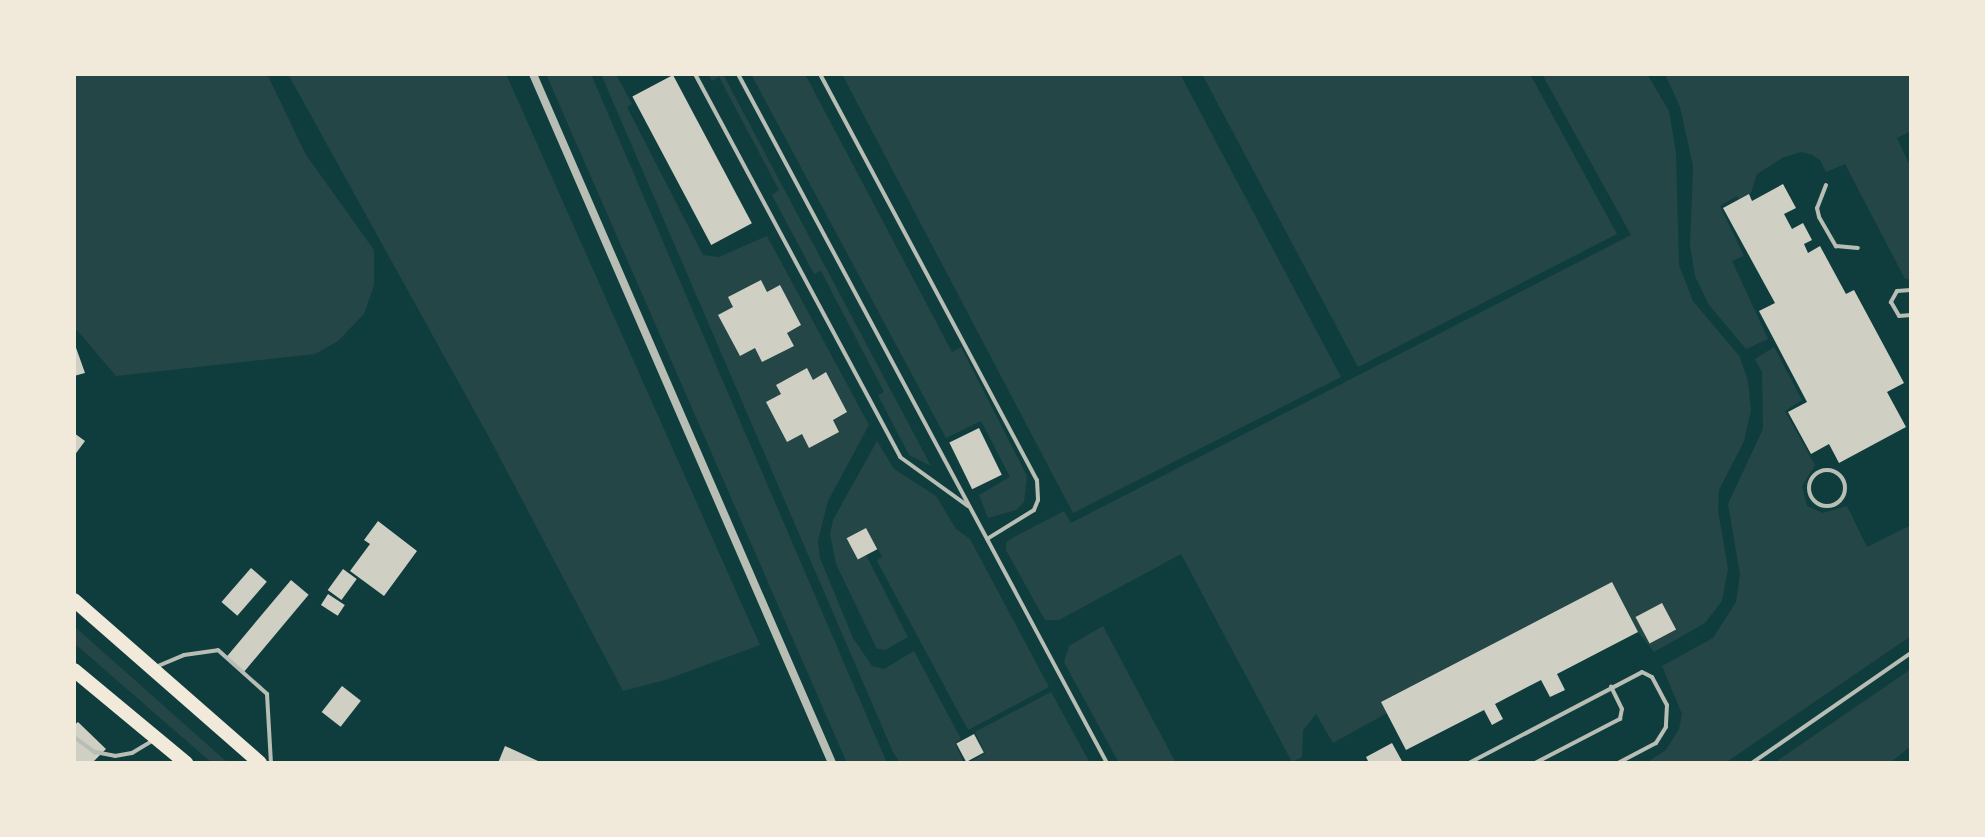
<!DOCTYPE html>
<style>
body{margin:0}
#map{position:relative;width:1985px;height:837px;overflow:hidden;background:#0f3d3e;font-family:"Alegreya Sans",sans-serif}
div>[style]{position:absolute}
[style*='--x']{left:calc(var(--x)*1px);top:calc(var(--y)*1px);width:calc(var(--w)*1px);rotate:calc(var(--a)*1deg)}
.green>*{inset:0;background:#244646}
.building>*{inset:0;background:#cfcfc3;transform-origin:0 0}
.service>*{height:4px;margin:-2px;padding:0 2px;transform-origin:2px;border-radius:2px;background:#b8beb3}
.service>.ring{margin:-2px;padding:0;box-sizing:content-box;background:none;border:4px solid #b8beb3;border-radius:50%}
.minor>*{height:8px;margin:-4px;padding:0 4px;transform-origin:4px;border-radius:4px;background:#b8beb3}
.trunk>*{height:14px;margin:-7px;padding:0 7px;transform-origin:7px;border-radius:7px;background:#f1e9da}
span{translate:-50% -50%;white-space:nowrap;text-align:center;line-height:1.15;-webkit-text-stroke:8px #f1e9da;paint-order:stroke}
.frame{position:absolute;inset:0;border:76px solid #f1e9da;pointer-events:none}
</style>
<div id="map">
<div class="green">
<i style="clip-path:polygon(74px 74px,267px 74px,306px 155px,374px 250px,374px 285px,364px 314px,338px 341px,315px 354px,116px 376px,77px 330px,74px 336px)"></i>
<i style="clip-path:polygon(288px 74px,506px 74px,760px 645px,665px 680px,623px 691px,490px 439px)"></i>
<i style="clip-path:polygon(546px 74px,591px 74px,887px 763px,847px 763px)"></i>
<i style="clip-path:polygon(601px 74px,616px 74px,632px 104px,627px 107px,703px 255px,719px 257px,767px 236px,869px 425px,828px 501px,818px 541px,820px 558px,853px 638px,872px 666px,884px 669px,914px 651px,961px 739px,955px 743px,964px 763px,900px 763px,893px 752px)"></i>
<i style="clip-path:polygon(708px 74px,723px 74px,931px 466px,909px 455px,878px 395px,884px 392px,821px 271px,814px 274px,772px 195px,779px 190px,719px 77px,712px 81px)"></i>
<i style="clip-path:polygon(751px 74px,805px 74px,952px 352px,961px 347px,1027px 476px,1024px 502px,1016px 510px,988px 518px,979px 495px,1010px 477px,981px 421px,946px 438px)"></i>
<i style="clip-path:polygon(842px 74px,1180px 74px,1341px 377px,1073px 513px)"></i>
<i style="clip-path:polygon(1202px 74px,1530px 74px,1617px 234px,1358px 367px)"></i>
<i style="clip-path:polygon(1542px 74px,1647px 74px,1669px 111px,1676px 153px,1679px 265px,1693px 301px,1740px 357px,1748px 381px,1751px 410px,1744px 441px,1719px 490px,1718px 510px,1728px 569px,1722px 601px,1705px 623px,1654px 652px,1638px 632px,1387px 713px,1333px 743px,1316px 714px,1303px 730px,1302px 757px,1292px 762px,1181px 554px,1059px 620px,1045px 620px,1006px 550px,1006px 543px,1012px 538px,1064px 511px,1071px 523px,1631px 235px)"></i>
<i style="clip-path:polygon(1665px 74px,1911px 74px,1911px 131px,1897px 138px,1911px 168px,1911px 279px,1905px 279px,1845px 164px,1826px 172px,1820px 160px,1812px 155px,1802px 152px,1784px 157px,1757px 174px,1751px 193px,1740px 201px,1737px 196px,1720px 206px,1744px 256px,1732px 261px,1768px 339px,1746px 349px,1709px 305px,1695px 276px,1690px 245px,1693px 166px,1680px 107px)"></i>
<i style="clip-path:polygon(1774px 347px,1802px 400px,1785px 411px,1815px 465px,1802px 486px,1807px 506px,1823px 513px,1847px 506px,1867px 547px,1911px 525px,1911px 636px,1725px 763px,1646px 763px,1666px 750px,1679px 729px,1682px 714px,1662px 666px,1713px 638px,1736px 602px,1740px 574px,1728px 504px,1763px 429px,1762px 372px,1755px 359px)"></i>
<i style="clip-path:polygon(877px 441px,894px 469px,936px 496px,956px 529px,970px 539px,1049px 687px,968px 730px,877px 561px,882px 556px,866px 529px,847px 539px,858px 559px,866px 555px,908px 637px,885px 650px,877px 649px,836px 564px,830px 534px,833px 520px)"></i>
<i style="clip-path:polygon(74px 626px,228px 763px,212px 763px,74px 643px)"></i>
<i style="clip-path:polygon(1103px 626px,1176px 763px,1119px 763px,1064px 662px,1069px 646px)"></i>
<i style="clip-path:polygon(1911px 669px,1911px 746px,1890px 763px,1774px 763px)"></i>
<i style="clip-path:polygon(1051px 692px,1090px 763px,969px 763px,985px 753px,975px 732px)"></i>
</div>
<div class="building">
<i style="left:673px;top:75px;width:168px;height:46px;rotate:62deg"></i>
<i style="clip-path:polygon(1783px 184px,1796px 208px,1784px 214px,1792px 229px,1803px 223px,1812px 240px,1804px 244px,1808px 253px,1820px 246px,1846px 294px,1854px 290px,1904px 383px,1887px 392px,1906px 427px,1839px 463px,1829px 444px,1811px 454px,1788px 412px,1807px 402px,1759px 311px,1775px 303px,1723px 208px,1749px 194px,1752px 201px)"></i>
<i style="clip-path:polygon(761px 280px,767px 292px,780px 285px,801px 325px,787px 333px,794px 346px,762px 362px,755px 348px,740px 356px,718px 315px,733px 307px,728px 297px)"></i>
<i style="clip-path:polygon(74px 342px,85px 373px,74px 376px)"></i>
<i style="clip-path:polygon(807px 368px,813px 380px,826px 372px,847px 412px,833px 420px,839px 432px,809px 448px,802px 434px,787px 442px,766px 402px,781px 394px,776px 385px)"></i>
<i style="left:979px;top:428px;width:52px;height:33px;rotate:64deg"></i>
<i style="clip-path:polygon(74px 433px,85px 441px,74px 456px)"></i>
<i style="clip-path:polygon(378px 521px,417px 551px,384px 596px,350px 571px,370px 544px,364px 540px)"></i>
<i style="left:866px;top:528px;width:24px;height:22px;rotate:62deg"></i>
<i style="left:251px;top:568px;width:21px;height:45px;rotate:41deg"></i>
<i style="left:343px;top:569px;width:17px;height:26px;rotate:36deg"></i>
<i style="left:291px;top:580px;width:23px;height:102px;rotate:40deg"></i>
<i style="clip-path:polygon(1612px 582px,1638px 632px,1557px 674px,1565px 690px,1550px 697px,1541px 680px,1495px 704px,1503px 719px,1492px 725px,1484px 710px,1406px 750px,1381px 702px)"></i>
<i style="left:328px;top:594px;width:20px;height:13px;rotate:33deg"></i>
<i style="left:1662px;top:603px;width:30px;height:30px;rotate:62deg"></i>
<i style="left:342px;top:686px;width:24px;height:33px;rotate:38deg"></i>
<i style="clip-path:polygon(78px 722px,106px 749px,92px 763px,74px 763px,74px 725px)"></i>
<i style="left:974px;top:734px;width:21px;height:20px;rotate:62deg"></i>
<i style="clip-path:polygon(1392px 743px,1403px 763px,1369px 763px,1366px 757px)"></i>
<i style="clip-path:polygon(505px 746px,538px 761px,537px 763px,498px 763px)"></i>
</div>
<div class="service">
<i style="--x:695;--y:74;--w:434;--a:61.8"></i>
<i style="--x:900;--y:457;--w:84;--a:35.8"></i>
<i style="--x:738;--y:74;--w:782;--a:61.83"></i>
<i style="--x:820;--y:74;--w:460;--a:61.9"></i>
<i style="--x:1037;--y:480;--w:20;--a:87"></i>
<i style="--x:1038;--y:500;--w:11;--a:112"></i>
<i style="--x:1034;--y:510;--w:55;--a:148.3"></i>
<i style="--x:1826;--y:185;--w:25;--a:111"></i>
<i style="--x:1817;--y:208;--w:9;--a:77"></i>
<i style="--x:1819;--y:217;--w:34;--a:60"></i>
<i style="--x:1836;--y:246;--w:22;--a:5"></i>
<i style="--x:1911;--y:290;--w:14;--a:176"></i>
<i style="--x:1897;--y:291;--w:13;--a:119"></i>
<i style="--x:1891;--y:302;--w:16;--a:60"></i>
<i style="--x:1899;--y:316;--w:12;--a:-5"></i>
<i class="ring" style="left:1809px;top:470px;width:32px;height:32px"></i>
<i style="--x:158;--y:666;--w:28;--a:-23"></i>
<i style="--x:184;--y:655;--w:34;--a:-8"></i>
<i style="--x:218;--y:650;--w:66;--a:41.9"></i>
<i style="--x:267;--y:694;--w:69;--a:86.7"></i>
<i style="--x:74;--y:737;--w:26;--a:36"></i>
<i style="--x:95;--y:752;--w:20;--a:11"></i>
<i style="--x:115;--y:756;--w:17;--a:-10"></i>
<i style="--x:132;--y:753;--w:27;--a:-31"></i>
<i style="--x:1469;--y:763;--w:195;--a:-27.7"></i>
<i style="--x:1642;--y:672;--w:11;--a:27"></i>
<i style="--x:1652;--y:677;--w:32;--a:62"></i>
<i style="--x:1667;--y:705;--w:22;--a:93"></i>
<i style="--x:1666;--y:727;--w:19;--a:122"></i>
<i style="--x:1656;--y:743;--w:43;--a:152.2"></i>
<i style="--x:1535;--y:763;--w:96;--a:-27.4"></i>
<i style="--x:1620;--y:719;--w:10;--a:-79"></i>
<i style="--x:1622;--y:709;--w:25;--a:-116"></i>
<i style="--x:1752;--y:763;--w:193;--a:-34.7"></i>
</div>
<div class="minor">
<i style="--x:533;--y:74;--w:751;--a:66.54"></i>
</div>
<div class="trunk">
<i style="--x:74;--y:600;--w:247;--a:41.2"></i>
<i style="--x:74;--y:670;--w:146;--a:39.7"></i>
</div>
<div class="frame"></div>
</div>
